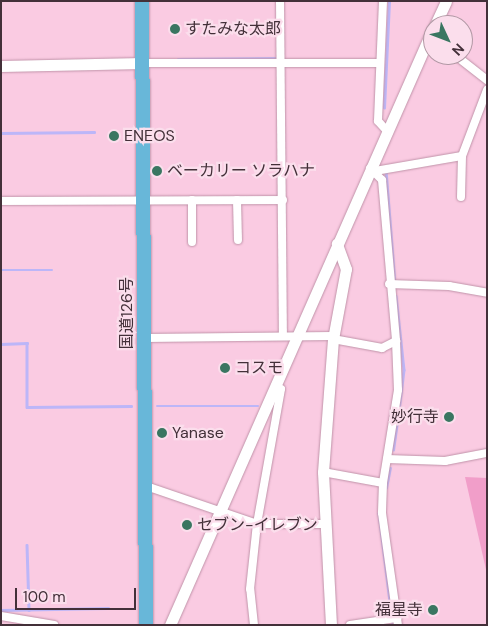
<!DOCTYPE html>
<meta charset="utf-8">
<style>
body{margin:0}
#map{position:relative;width:488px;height:626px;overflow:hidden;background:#facbe2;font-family:"DM Sans","Noto Sans JP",sans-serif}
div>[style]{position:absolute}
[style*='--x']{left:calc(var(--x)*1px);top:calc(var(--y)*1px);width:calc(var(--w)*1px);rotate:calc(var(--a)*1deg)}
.green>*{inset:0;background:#f19ec9}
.stream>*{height:2.5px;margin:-1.25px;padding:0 1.25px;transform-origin:1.25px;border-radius:1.25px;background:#bcb6f8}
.roads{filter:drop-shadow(0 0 1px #c093a9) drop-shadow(0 0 1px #c093a9)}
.street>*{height:8px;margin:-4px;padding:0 4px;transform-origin:4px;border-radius:4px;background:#fff}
.secondary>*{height:11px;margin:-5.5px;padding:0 5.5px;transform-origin:5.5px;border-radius:5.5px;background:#fff}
.highway>*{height:14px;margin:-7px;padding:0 7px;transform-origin:7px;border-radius:7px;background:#68b7d9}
.dots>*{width:14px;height:14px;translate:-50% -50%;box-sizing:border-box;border:2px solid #fbdeec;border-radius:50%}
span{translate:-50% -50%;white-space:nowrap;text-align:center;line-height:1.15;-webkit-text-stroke:4.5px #fbdeec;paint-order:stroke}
.poi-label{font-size:16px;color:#433039}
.left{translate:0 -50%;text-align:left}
.right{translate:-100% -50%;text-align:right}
.street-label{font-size:16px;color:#433039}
.frame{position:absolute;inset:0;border:2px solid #433039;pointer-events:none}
.north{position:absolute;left:423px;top:15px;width:50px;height:50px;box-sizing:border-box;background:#fbdeec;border:1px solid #b198a4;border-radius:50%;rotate:133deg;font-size:14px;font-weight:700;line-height:20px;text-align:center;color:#433039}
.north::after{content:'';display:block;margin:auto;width:18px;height:22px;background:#3a7661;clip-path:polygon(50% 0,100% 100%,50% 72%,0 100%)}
.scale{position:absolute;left:15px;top:588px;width:121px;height:22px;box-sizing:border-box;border:2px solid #433039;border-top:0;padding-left:6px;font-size:15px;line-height:18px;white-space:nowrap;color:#433039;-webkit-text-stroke:4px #fbdeec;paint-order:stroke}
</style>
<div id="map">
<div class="green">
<i style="clip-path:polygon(465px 477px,487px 478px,487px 574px)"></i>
</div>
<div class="stream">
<i style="--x:178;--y:59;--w:101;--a:-0.6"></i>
<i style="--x:384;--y:108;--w:107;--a:-87.3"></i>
<i style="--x:1;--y:133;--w:93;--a:-0.6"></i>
<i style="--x:386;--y:170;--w:114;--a:85.5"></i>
<i style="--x:1;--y:270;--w:51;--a:0"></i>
<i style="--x:396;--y:296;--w:74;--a:83.8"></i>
<i style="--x:404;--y:370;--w:39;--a:97"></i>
<i style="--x:1;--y:344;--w:26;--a:-2"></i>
<i style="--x:27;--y:343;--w:64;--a:90"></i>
<i style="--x:27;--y:407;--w:104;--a:-0.6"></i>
<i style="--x:157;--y:406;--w:101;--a:0"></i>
<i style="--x:393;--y:450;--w:37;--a:-82"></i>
<i style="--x:386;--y:488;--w:20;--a:-79"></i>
<i style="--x:379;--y:513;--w:113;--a:82.9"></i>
<i style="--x:27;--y:545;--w:65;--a:88.2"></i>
<i style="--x:1;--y:610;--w:107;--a:-1.1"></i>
</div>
<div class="roads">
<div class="street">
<i style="--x:280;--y:1;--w:335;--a:89.5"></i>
<i style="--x:383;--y:1;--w:120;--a:92.4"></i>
<i style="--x:378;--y:121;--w:12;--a:48"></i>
<i style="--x:455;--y:55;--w:41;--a:38"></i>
<i style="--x:143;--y:63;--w:235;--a:0"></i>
<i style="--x:370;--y:168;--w:17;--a:45"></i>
<i style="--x:382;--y:180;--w:162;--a:85"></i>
<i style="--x:396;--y:341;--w:49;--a:87.7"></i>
<i style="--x:398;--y:390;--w:94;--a:99.2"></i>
<i style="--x:383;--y:483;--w:30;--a:92"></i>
<i style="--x:382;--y:513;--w:113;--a:81.9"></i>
<i style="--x:375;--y:171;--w:88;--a:-9.8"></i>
<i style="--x:461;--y:197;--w:41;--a:-88.6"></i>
<i style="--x:462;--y:156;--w:71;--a:-69.3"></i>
<i style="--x:237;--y:200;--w:40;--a:88.6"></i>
<i style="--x:1;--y:201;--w:282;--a:-0.2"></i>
<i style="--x:192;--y:242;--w:42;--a:-90"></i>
<i style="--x:389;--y:284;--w:60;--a:1.9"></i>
<i style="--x:449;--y:286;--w:39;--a:10"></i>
<i style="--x:145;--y:338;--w:188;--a:-0.6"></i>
<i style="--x:333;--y:339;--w:50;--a:10.4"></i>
<i style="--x:382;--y:348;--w:16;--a:-27"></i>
<i style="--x:387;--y:459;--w:58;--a:2"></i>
<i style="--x:445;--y:461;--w:43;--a:-10.8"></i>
<i style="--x:323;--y:472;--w:61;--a:10.4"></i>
<i style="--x:146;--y:486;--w:117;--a:18.9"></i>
<i style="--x:257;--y:524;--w:68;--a:0"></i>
<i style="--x:1;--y:616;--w:54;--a:9.6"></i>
<i style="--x:254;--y:625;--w:36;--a:-96"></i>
<i style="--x:250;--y:589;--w:65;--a:-83.9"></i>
<i style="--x:257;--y:524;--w:137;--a:-79.9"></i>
<i style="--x:281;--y:389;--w:6;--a:-162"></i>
<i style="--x:350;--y:625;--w:48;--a:-8.5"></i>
</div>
<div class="secondary">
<i style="--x:435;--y:25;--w:26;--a:-65"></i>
<i style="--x:1;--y:66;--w:142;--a:-1.2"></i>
<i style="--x:170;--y:625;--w:652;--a:-66.22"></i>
<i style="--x:331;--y:625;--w:153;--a:-93"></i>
<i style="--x:323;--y:472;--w:133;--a:-85.7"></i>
<i style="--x:333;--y:339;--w:71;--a:-79.5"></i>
<i style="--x:346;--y:269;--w:27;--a:-110"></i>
</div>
<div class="highway">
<i style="--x:142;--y:1;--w:624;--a:89.63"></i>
</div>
</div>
<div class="dots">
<i style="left:175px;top:29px;background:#3a7661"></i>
<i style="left:114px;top:136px;background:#3a7661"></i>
<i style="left:157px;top:171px;background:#3a7661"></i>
<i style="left:225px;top:368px;background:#3a7661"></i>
<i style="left:449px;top:417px;background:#3a7661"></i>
<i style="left:162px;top:433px;background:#3a7661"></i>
<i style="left:187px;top:525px;background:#3a7661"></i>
<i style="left:433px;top:610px;background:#3a7661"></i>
</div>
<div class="poi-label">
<span class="left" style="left:185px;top:29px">すたみな太郎</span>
<span class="left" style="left:124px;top:136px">ENEOS</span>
<span class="left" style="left:167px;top:171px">ベーカリー ソラハナ</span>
<span class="left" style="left:235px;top:368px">コスモ</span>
<span class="right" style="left:439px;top:417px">妙行寺</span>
<span class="left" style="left:172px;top:433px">Yanase</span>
<span class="left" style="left:197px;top:525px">セブン-イレブン</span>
<span class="right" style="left:423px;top:610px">福星寺</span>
</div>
<div class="street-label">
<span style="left:127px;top:313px;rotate:-90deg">国道126号</span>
</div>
<div class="frame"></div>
<div class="north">N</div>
<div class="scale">100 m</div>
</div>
